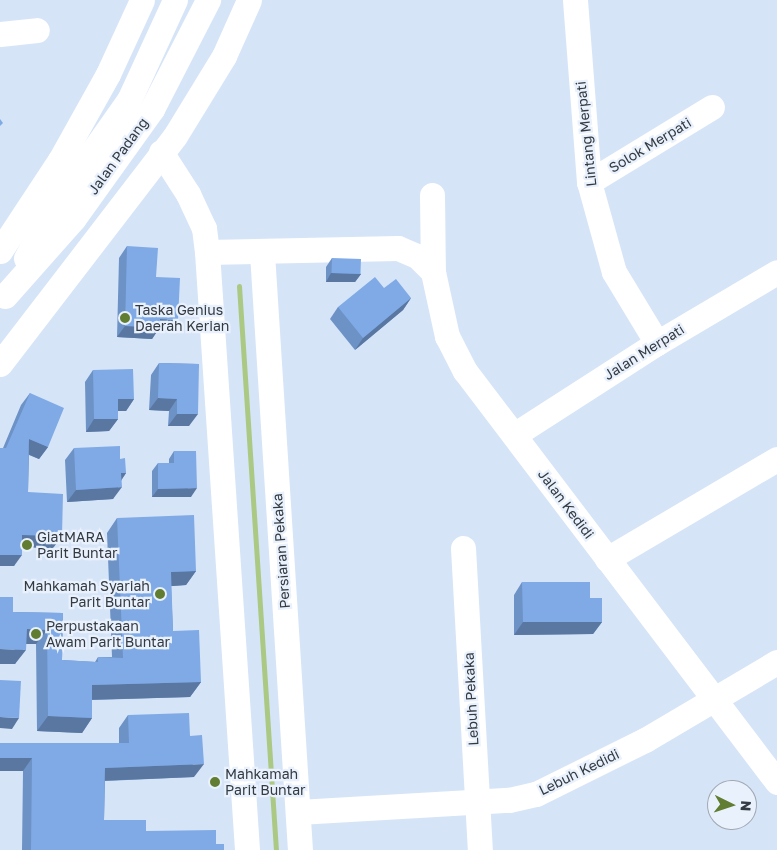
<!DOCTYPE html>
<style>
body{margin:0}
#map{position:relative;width:777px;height:850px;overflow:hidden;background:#d6e4f8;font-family:"Golos Text",sans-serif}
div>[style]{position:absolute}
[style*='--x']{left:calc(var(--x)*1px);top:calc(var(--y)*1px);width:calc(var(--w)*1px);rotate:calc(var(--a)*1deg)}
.stream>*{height:5px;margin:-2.5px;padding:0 2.5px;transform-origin:2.5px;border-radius:2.5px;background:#abc983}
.minor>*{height:25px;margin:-12.5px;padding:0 12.5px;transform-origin:12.5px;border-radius:12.5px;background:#fff}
.wall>*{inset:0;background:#6d92c6}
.shaded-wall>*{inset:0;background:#5977a1}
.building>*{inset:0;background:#7faae6;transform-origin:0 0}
.dots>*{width:14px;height:14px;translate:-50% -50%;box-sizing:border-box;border:2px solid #e9f1fd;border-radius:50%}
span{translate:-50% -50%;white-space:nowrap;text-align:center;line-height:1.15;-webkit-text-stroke:4.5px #e9f1fd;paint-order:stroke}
.street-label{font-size:14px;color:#343a41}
.poi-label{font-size:14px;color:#343a41}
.left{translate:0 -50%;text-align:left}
.right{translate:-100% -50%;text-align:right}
.north{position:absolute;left:707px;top:780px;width:50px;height:50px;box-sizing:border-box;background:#e9f1fd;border:1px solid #a1a8b2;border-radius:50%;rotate:94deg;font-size:14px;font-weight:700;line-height:20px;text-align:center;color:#343a41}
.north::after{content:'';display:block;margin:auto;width:18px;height:22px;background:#607d32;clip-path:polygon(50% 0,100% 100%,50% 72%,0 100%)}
</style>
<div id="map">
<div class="stream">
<i style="--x:239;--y:286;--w:565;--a:86.25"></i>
</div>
<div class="minor">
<i style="--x:575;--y:0;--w:183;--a:85.6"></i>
<i style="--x:589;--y:182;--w:93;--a:74.5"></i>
<i style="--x:614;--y:272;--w:83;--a:58.8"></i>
<i style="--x:0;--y:34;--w:37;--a:-6"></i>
<i style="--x:161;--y:152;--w:50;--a:57.3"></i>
<i style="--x:188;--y:194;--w:38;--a:65"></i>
<i style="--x:204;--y:228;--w:24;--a:83"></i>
<i style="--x:207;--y:252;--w:599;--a:86.17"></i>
<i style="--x:589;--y:182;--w:144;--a:-31.4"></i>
<i style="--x:432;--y:195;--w:77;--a:89.3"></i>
<i style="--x:433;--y:272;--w:66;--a:77.7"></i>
<i style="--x:447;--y:336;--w:39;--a:63"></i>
<i style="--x:465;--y:371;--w:516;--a:52.8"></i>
<i style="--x:0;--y:251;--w:109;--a:-56.6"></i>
<i style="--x:60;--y:160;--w:98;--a:-60.8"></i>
<i style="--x:108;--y:74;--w:81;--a:-65.3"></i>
<i style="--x:207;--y:252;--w:191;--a:-1.2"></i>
<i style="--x:398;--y:248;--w:21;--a:23"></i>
<i style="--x:417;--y:256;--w:23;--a:45"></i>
<i style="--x:262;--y:253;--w:598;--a:86.36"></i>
<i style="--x:26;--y:258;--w:55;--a:-62"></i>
<i style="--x:52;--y:209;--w:133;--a:-54.8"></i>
<i style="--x:129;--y:100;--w:110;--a:-65.3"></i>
<i style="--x:5;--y:296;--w:104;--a:-48.5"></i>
<i style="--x:74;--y:218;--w:134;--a:-54.4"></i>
<i style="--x:152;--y:109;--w:123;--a:-62.8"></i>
<i style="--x:0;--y:364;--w:287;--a:-52.5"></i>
<i style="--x:175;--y:136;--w:94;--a:-58.5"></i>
<i style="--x:224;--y:56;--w:61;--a:-65.9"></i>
<i style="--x:514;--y:435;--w:170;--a:-32.8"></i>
<i style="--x:657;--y:343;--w:139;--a:-30.6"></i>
<i style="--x:463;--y:548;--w:302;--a:86.8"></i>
<i style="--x:607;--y:559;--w:197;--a:-30.5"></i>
<i style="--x:298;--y:812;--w:211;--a:-3.3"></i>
<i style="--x:509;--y:800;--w:28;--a:-13"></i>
<i style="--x:536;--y:794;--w:122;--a:-26.4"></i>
<i style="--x:645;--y:740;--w:153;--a:-30.6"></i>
</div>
<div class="wall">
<i style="clip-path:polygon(127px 246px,156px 277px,170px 331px,158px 330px,152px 339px,117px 337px,119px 258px)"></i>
<i style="clip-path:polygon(332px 258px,361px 274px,355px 282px,326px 282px,326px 267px)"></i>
<i style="clip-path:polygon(411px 298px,403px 310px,355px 350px,330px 319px,338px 307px)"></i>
<i style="clip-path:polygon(159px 363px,199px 364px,189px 426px,168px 426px,169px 411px,149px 410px,151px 375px)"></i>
<i style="clip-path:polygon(93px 370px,134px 399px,126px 411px,118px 411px,118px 419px,109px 431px,86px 432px,85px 382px)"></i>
<i style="clip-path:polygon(30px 393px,48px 447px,39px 459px,29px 455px,28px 492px,62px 536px,53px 548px,22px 547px,14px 566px,0 566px,3px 448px,21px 405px)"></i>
<i style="clip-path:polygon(74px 448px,120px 459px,126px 473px,122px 479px,113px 499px,67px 502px,65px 460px)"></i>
<i style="clip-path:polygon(174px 451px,191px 497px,152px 497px,152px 471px,158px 463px,169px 463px,169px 459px)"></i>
<i style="clip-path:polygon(117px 518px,196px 571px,186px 585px,171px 586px,173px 631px,201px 682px,190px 697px,92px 700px,92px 718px,82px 733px,37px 731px,36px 644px,26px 644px,15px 664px,13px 612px,63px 613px,62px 660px,95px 662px,98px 657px,112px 657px,107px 533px)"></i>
<i style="clip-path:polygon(522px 582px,590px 598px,602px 622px,593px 634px,514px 635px,514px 595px)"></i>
<i style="clip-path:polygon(128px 715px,190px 736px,194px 777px,105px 781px,104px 820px,146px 831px,216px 844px,224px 850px,22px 850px,23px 771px,0 771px,0 743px,119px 743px,119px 728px)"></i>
</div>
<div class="shaded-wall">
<i style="clip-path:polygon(331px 273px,361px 274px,355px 282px,326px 282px)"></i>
<i style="clip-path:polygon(411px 298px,403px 310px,355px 350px,363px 338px)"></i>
<i style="clip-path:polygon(160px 319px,178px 320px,170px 331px,158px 330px,152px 339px,117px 337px,125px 326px)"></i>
<i style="clip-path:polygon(158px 398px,177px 399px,169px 411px,149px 410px)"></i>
<i style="clip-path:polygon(118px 399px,134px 399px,126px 411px,109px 411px)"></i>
<i style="clip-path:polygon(177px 414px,198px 414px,189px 426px,168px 426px)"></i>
<i style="clip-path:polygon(94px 419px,118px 419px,109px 431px,86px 432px)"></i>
<i style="clip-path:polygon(29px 439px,48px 447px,39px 459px,21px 451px)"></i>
<i style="clip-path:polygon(121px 473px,126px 473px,118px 485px)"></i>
<i style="clip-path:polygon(122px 487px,113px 499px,67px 502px,76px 490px)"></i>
<i style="clip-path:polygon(197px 488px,191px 497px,152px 497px,158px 489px)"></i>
<i style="clip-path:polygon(22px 535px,62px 536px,53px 548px,14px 547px)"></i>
<i style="clip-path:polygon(0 555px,22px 555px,14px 566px,0 566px)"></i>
<i style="clip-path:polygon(196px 571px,186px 585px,160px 587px,171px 572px)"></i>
<i style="clip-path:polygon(523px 622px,602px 622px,593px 634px,514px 635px)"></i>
<i style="clip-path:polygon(27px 629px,47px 630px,36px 644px,16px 644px)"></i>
<i style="clip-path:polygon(0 649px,26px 650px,15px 664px,0 664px)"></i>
<i style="clip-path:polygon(201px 682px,190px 697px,82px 700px,92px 685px)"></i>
<i style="clip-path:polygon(48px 716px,92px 718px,82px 733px,37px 731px)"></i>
<i style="clip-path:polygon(0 717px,19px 718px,12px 729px,0 728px)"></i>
<i style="clip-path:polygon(0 758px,32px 758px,23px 771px,0 771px)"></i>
<i style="clip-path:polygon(204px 764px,194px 777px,96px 781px,105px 768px)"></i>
</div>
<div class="building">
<i style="clip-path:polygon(0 119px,3px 123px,0 126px)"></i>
<i style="clip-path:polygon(127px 246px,158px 248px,156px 277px,180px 278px,178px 320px,160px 319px,160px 328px,125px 326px)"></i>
<i style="left:332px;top:258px;width:29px;height:15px;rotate:2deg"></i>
<i style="clip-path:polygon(375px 277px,384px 288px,396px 279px,411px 298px,363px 338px,338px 307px)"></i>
<i style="clip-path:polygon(159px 363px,199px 364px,198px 414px,177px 414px,177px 399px,158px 398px)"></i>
<i style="clip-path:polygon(133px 369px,134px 399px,118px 399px,118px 419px,94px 419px,93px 370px)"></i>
<i style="clip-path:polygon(30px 393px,64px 408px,48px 447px,29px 439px,28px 492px,63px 494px,62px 536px,22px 535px,22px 555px,0 555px,0 448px,6px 448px)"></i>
<i style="clip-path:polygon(120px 446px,120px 459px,125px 458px,126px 473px,121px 473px,122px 487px,76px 490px,74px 448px)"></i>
<i style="clip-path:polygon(174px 451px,196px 451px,197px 488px,158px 489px,158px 463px,174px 463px)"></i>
<i style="clip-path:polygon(194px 515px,196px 571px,171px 572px,173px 631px,199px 630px,201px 682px,92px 685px,92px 718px,48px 716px,47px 630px,27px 629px,26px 650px,0 649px,0 597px,13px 597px,13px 612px,63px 613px,62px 660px,98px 662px,98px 657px,123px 658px,117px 518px)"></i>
<i style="clip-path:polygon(522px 582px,590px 582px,590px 598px,602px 598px,602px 622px,523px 622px)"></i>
<i style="left:0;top:680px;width:21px;height:37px;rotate:3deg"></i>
<i style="clip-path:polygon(189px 713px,190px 736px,202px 735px,204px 764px,105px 768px,104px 820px,146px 820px,146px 831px,216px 830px,216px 844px,224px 844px,224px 850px,31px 850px,32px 758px,0 758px,0 743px,129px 743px,128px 715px)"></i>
</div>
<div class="dots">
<i style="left:125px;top:318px;background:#607d32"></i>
<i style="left:27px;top:545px;background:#607d32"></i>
<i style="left:160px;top:594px;background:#607d32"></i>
<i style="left:36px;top:634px;background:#607d32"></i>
<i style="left:215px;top:782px;background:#607d32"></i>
</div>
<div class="street-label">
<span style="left:586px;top:134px;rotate:-96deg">Lintang Merpati</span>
<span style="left:650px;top:145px;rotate:-31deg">Solok Merpati</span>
<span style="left:118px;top:156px;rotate:-54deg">Jalan Padang</span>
<span style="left:644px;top:352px;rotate:-32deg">Jalan Merpati</span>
<span style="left:566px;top:504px;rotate:53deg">Jalan Kedidi</span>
<span style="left:281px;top:551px;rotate:-94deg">Persiaran Pekaka</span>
<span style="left:471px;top:699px;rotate:-93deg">Lebuh Pekaka</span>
<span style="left:579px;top:772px;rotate:-26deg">Lebuh Kedidi</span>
</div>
<div class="poi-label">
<span class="left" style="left:135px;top:318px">Taska Genius<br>Daerah Kerian</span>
<span class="left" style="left:37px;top:545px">GiatMARA<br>Parit Buntar</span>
<span class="right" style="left:150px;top:594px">Mahkamah Syariah<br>Parit Buntar</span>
<span class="left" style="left:46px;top:634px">Perpustakaan<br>Awam Parit Buntar</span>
<span class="left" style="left:225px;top:782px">Mahkamah<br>Parit Buntar</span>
</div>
<div class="north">N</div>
</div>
